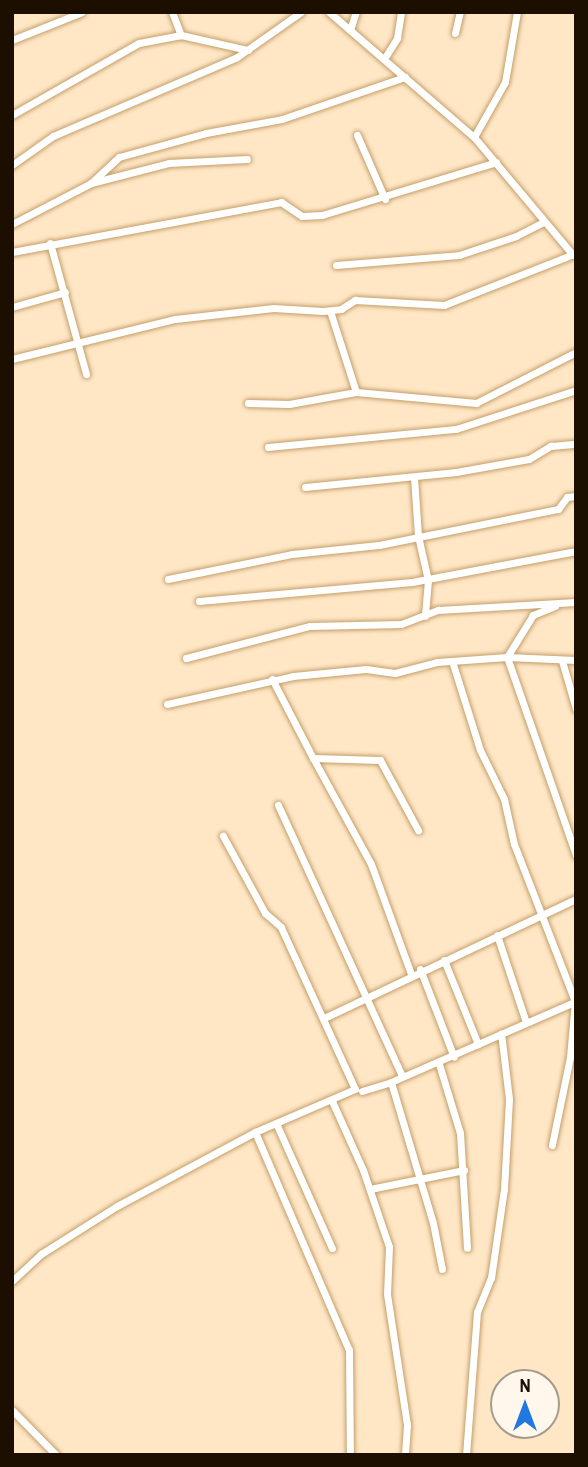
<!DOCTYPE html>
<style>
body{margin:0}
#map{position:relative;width:588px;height:1467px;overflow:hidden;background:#ffe7c6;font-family:"Archivo Narrow",sans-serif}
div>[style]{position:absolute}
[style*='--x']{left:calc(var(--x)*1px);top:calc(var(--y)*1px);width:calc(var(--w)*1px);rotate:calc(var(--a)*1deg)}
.roads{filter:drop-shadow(0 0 2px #c59f69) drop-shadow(0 0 2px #c59f69)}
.minor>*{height:7px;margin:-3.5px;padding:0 3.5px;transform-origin:3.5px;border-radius:3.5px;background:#fff}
span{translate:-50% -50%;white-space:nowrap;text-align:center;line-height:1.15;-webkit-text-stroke:6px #fff7ec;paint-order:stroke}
.frame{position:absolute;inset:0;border:14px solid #1c0f00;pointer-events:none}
.north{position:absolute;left:490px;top:1369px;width:70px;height:70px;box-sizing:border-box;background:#fff7ec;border:2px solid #a49a8e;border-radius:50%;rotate:0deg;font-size:19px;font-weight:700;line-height:28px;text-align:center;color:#1c0f00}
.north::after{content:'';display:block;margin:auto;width:24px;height:32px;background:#2178e2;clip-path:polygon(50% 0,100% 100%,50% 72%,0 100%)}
</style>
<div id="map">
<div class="roads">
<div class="minor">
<i style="--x:172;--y:12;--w:25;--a:69"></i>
<i style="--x:329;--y:12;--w:191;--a:40.8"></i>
<i style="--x:474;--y:137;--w:154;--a:50"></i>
<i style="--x:350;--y:30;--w:19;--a:-72"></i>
<i style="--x:455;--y:33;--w:22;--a:-77"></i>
<i style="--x:12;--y:40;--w:75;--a:-21.8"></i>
<i style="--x:384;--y:59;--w:25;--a:-58"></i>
<i style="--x:397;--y:38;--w:26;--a:-81"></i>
<i style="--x:12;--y:115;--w:146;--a:-29.6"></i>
<i style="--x:139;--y:43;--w:43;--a:-10.8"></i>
<i style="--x:181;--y:35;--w:69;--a:12.6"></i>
<i style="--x:357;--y:135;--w:70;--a:66.4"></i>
<i style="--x:474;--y:137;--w:63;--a:-60.6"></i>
<i style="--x:505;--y:82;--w:71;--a:-80.3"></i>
<i style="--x:12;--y:165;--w:50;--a:-35.3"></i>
<i style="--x:53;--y:136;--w:200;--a:-23.2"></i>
<i style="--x:237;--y:57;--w:78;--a:-35.1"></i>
<i style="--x:91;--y:183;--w:38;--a:-43"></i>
<i style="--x:119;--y:157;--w:90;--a:-15.4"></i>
<i style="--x:206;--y:133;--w:77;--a:-10.4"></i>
<i style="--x:282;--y:119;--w:130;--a:-18.9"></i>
<i style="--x:12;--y:224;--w:89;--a:-27.4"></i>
<i style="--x:91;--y:183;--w:81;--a:-14.4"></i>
<i style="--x:169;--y:163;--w:78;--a:-2.9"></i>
<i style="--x:50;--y:243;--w:136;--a:74.6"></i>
<i style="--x:12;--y:252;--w:274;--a:-10.5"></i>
<i style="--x:281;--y:202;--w:25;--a:34"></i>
<i style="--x:302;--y:216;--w:20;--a:-3"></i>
<i style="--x:322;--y:215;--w:182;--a:-16.9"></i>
<i style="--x:336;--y:265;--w:123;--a:-4.6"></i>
<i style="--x:459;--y:255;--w:60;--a:-18.4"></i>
<i style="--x:516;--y:236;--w:30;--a:-27"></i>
<i style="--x:12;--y:307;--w:55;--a:-15.8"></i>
<i style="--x:330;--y:311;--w:85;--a:72.2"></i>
<i style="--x:12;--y:359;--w:168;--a:-13.8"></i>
<i style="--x:175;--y:319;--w:99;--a:-6.4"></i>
<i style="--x:273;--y:308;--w:50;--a:3.4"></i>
<i style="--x:323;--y:311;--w:18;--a:-6"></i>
<i style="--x:341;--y:309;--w:17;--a:-33"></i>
<i style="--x:355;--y:300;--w:89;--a:3.2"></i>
<i style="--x:444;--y:305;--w:142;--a:-21.5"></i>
<i style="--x:248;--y:403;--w:41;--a:1.4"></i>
<i style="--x:289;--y:404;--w:68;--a:-10.2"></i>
<i style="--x:356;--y:392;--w:121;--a:5.2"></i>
<i style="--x:476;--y:403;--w:112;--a:-27"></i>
<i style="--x:268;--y:447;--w:189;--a:-5.5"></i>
<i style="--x:456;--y:429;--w:126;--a:-18"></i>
<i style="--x:414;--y:477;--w:59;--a:86.1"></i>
<i style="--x:418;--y:536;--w:45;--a:77.2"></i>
<i style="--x:428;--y:580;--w:36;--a:95"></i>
<i style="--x:305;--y:487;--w:152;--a:-5.7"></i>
<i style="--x:456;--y:472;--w:74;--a:-10.1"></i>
<i style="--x:529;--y:459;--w:26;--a:-31"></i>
<i style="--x:551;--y:446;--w:25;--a:-5"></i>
<i style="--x:168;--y:579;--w:126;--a:-11.4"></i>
<i style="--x:292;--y:554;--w:87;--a:-5.9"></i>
<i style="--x:379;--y:545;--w:183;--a:-11.4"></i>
<i style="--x:558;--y:509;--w:15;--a:-53"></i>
<i style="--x:567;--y:497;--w:9;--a:-6"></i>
<i style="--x:199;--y:601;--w:214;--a:-5.1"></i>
<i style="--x:412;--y:582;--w:167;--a:-10.7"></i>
<i style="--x:555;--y:606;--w:24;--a:158"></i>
<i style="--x:533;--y:615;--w:49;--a:121.8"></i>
<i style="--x:507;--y:657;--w:210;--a:70.8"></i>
<i style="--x:186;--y:658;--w:128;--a:-14.5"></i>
<i style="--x:310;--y:626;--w:91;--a:-1.3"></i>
<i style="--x:401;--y:624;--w:40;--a:-21"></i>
<i style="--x:438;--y:610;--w:138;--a:-3.3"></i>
<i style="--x:452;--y:661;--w:93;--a:72.5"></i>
<i style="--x:480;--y:750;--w:55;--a:63.9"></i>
<i style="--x:504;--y:799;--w:46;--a:77.5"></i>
<i style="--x:514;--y:844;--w:168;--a:68.8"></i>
<i style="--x:575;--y:1001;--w:56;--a:95.1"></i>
<i style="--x:570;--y:1057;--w:90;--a:101.6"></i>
<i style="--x:562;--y:661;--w:50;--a:73.7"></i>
<i style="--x:272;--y:679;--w:89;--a:62.6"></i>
<i style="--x:167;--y:704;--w:129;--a:-12.5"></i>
<i style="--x:293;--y:676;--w:73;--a:-5.5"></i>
<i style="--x:366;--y:669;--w:29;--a:8"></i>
<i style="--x:395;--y:673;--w:43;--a:-14.7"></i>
<i style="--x:437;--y:662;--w:70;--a:-4.1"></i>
<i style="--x:507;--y:657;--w:69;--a:2.5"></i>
<i style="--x:278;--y:805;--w:298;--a:65.4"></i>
<i style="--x:497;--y:935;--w:92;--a:71.6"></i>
<i style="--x:444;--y:960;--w:91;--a:68"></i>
<i style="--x:420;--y:969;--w:94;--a:68.9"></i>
<i style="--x:411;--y:974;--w:117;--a:-110"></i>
<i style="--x:371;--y:864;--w:121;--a:-118.7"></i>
<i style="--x:313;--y:758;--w:67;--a:1.7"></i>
<i style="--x:380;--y:760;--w:80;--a:61.5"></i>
<i style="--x:324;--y:1018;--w:279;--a:-25.3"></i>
<i style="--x:439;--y:1064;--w:72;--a:73.1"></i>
<i style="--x:460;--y:1133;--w:115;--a:86.5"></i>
<i style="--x:362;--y:1091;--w:30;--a:-17"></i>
<i style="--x:332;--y:1101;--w:76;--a:65.8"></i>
<i style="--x:363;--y:1170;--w:81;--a:71.3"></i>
<i style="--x:389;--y:1247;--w:47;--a:92.4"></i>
<i style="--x:387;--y:1294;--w:133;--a:81.3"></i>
<i style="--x:407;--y:1425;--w:30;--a:94"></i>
<i style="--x:276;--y:1123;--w:137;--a:65.9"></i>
<i style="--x:255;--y:1132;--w:237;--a:66.7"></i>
<i style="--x:349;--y:1350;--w:105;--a:89.5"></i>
<i style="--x:370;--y:1189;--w:96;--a:-11.4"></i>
<i style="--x:442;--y:1269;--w:47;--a:-101.1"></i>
<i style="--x:433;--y:1223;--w:147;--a:-106.6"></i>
<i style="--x:391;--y:1082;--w:202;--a:-23.6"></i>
<i style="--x:12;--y:1281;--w:40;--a:-43"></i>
<i style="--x:41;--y:1254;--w:90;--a:-32.3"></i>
<i style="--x:117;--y:1206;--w:157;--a:-28.2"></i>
<i style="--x:255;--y:1132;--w:109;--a:-23.3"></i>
<i style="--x:355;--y:1089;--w:178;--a:-114.6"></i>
<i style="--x:281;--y:927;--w:21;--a:-139"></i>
<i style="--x:265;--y:913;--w:88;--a:-118.6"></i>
<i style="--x:12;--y:1410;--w:63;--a:45.6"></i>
<i style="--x:466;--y:1455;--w:143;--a:-85.6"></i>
<i style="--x:477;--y:1312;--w:37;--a:-68"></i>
<i style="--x:491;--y:1278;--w:90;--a:-81.7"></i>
<i style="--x:504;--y:1189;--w:90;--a:-86.8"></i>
<i style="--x:509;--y:1099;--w:66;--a:-96.9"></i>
</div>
</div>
<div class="frame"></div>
<div class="north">N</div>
</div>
